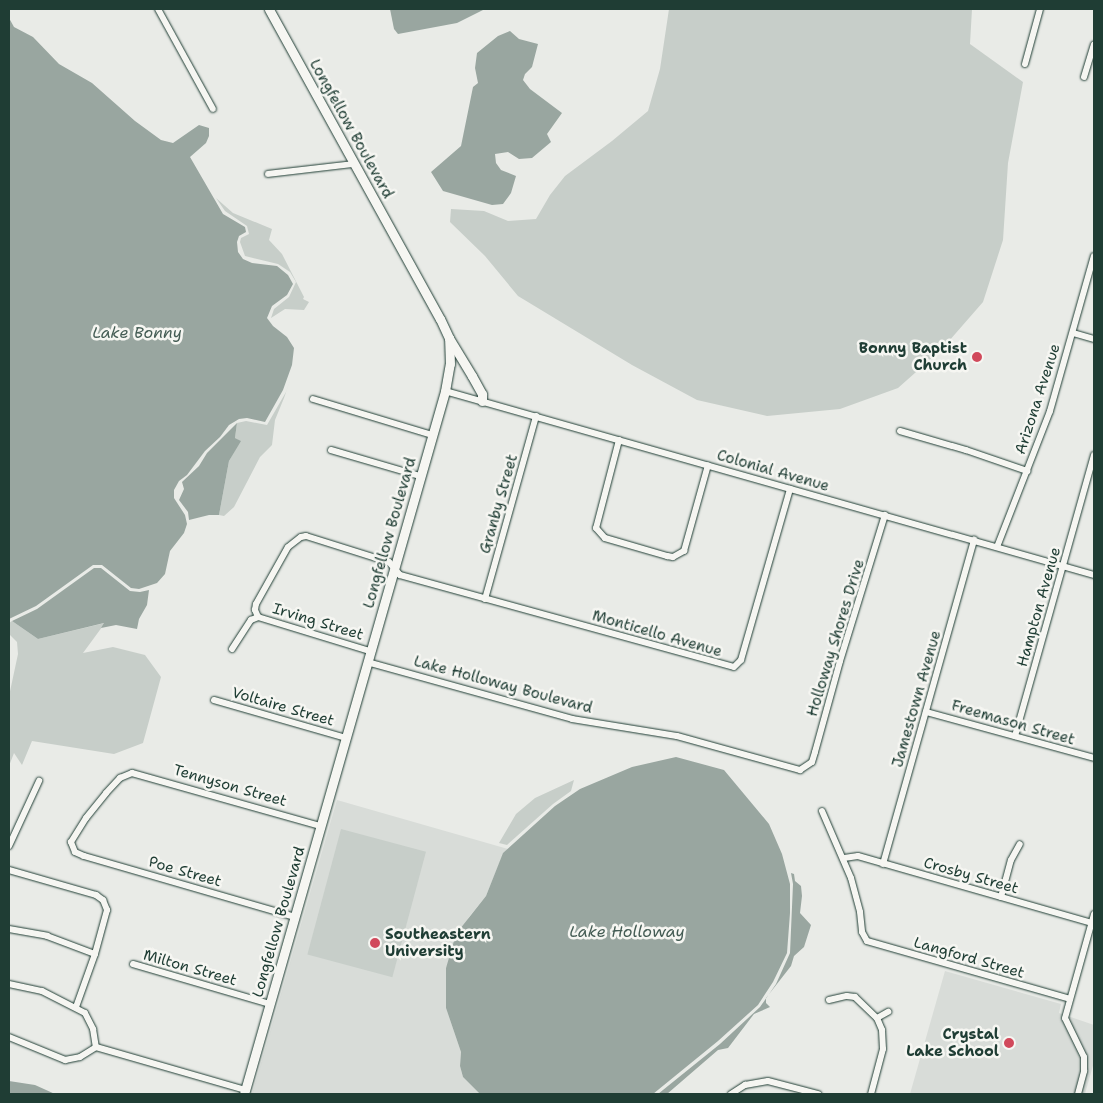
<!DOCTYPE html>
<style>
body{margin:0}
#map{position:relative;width:1103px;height:1103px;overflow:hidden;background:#e9ebe7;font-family:"Shantell Sans",sans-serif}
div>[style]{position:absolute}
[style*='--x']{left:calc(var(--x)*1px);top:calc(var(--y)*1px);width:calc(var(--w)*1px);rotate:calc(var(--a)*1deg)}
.built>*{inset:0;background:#d8dcd8}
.green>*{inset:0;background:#c7cec9;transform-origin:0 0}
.water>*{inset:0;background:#99a6a0}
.roads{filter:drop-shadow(0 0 1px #1f3d34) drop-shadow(0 0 1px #1f3d34)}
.street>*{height:6px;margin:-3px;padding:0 3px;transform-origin:3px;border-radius:3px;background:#f6f6f2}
.secondary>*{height:9px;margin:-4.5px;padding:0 4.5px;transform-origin:4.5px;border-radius:4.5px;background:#f6f6f2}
.dots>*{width:14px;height:14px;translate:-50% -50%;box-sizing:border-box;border:2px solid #f6f6f2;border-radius:50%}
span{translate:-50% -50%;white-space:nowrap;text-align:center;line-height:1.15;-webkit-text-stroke:5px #f6f6f2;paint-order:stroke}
.street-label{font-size:15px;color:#1f3d34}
.poi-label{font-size:15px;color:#1f3d34;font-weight:700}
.right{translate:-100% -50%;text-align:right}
.left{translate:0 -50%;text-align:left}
.water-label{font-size:16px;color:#445c54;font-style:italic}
.frame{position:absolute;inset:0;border:10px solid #1f3d34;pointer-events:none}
</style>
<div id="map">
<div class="built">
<i style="clip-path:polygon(337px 800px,508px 849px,503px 854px,486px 896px,469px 917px,446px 968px,446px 1008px,461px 1052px,460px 1066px,463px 1077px,480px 1094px,252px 1094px)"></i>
<i style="clip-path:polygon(945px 971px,1061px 1004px,1059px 1013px,1094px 1025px,1094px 1062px,1085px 1094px,910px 1094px)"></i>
</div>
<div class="green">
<i style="clip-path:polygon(669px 9px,972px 9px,970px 44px,1023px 82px,1008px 163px,1003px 240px,983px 302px,942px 349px,898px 388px,840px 409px,767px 416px,697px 400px,632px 365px,518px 296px,485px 256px,450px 222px,451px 209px,484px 211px,508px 221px,536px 219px,550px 195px,565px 176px,612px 141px,648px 111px,660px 69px)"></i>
<i style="clip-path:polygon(216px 198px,233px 213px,272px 229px,269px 240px,282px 254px,304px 297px,303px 299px,309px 302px,304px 310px,285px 309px,271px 318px,274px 309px,289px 297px,296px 282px,290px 272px,278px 264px,245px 256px,240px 242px,241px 238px,249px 234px,247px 226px,225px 211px)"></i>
<i style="clip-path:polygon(292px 375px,284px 398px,275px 420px,272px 445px,260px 457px,234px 507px,224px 516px,219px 515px,229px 461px,240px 441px,235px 438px,237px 423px,246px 421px,267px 425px,286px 392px)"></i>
<i style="clip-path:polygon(12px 621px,38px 639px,105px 623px,83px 653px,113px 647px,145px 655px,161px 677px,143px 743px,114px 754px,32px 741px,22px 765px,14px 753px,9px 766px,9px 696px,18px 654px,17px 642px,9px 634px,9px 623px)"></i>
<i style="clip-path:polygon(574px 780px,571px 791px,553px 804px,507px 845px,499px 843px,516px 814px,535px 798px)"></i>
<i style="left:341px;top:829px;width:88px;height:130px;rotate:15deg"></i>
</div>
<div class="water">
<i style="clip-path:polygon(390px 9px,485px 9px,457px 23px,398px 34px,394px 29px)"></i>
<i style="clip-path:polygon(9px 18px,14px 27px,33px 37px,59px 64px,92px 83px,135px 121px,161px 140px,173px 143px,199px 125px,209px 128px,209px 136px,206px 143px,190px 157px,223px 214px,245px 227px,246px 232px,239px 236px,237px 242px,238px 252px,243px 259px,252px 263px,277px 266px,288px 275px,293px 284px,287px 295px,272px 306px,267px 318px,273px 326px,287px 337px,294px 348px,292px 365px,283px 390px,265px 422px,247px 418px,239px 419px,229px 425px,220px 437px,205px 451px,187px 475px,179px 481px,174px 490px,174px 498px,185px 515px,187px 524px,184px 533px,170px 551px,165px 574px,157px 583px,139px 589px,131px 588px,102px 565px,93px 565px,36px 606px,9px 619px)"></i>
<i style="clip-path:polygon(510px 31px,519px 39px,538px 44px,532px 67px,525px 74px,523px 80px,530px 89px,562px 113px,547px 134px,551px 142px,532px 158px,519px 159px,508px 152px,495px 154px,496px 163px,501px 170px,516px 176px,511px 193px,503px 204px,492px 205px,443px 191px,431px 172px,461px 146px,473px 87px,478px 83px,475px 68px,477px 53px,498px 36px)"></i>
<i style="clip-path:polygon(237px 423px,235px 438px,241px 441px,229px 461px,219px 515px,209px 515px,189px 520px,188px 512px,179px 500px,184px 489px,182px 482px,199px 466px,207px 453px)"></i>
<i style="clip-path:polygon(94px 568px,101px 568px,130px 591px,140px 592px,149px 590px,147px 605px,139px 619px,137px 629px,116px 625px,101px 628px,104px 623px,38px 639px,12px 621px,37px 609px)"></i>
<i style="clip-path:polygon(676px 757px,724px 770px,769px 824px,782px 854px,790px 884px,790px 913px,787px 953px,773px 982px,758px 1005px,718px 1041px,653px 1094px,480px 1094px,463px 1077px,460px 1066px,461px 1052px,446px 1008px,446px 968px,456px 934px,486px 896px,503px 853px,555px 806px,580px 789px,632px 767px)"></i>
<i style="clip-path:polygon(791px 873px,794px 874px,795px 881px,801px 886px,802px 896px,800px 913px,811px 925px,804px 947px,794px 956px,791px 966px,766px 998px,766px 1003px,770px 1007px,754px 1014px,728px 1048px,718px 1050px,667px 1094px,658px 1094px,720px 1044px,760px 1007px,776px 984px,790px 953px,793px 884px)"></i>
<i style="clip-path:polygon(9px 1081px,35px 1085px,55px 1094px,9px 1094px)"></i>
</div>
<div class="roads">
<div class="street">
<i style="--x:158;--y:9;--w:114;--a:61.2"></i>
<i style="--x:1025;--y:64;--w:57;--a:-74.7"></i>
<i style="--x:1084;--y:77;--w:34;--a:-73"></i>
<i style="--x:268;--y:174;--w:86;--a:-6.7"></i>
<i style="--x:1073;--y:333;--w:22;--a:16"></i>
<i style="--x:445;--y:391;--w:675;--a:15.83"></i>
<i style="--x:313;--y:399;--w:124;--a:16.8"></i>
<i style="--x:900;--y:431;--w:69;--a:16.1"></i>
<i style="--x:966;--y:450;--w:65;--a:19"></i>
<i style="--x:619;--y:440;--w:91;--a:104.6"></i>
<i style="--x:596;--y:528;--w:13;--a:48"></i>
<i style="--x:605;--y:538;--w:65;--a:16.2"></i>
<i style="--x:667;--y:556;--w:6;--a:9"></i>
<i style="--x:673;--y:557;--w:13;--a:-29"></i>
<i style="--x:684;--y:551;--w:89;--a:-74.4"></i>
<i style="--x:331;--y:450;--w:93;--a:16.3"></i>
<i style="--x:997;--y:547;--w:146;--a:-68.7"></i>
<i style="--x:1050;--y:411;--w:161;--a:-74.2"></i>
<i style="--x:485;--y:599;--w:190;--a:-74.4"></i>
<i style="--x:258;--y:617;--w:8;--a:-113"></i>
<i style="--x:255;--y:610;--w:6;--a:-81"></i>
<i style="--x:256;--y:604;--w:65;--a:-60.7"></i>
<i style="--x:288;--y:547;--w:16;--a:-38"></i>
<i style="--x:301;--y:537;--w:5;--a:-11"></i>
<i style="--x:306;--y:536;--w:87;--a:17.4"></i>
<i style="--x:389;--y:562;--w:17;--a:50"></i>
<i style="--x:400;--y:575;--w:346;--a:15.4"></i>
<i style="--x:734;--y:667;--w:10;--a:-45"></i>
<i style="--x:741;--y:660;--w:178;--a:-74"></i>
<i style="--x:258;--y:617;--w:117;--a:16.9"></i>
<i style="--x:232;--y:649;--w:35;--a:-57"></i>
<i style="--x:251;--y:620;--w:8;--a:-23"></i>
<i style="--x:367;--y:662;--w:213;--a:15.5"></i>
<i style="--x:572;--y:719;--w:106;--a:9.2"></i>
<i style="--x:677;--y:736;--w:128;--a:15.5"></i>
<i style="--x:800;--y:770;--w:14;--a:-34"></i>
<i style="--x:812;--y:762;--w:10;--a:-73"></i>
<i style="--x:815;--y:752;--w:94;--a:-74.6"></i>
<i style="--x:840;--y:661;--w:153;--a:-72.9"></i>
<i style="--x:214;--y:700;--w:137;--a:16.1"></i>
<i style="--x:926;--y:712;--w:174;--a:15.3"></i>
<i style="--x:1015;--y:736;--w:292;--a:-74.3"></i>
<i style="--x:822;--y:811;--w:73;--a:66.6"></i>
<i style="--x:851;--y:878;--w:35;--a:75"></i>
<i style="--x:860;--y:912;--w:20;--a:84"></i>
<i style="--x:862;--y:932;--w:10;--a:61"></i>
<i style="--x:867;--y:941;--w:211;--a:15.9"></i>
<i style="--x:9;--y:846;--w:72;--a:-65.2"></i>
<i style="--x:844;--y:858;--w:14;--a:-8"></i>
<i style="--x:858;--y:856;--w:242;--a:16"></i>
<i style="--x:883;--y:864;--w:337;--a:-74.3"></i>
<i style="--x:9;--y:870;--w:91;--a:16"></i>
<i style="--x:96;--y:895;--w:9;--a:36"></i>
<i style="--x:103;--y:900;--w:11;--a:68"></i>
<i style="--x:107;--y:910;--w:46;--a:105.3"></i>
<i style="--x:95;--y:954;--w:56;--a:109.7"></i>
<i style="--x:1001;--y:897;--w:38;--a:-75"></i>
<i style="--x:1011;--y:860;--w:18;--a:-61"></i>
<i style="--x:295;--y:917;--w:220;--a:-163.9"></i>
<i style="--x:84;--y:856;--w:10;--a:-156"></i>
<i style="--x:75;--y:852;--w:11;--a:-112"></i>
<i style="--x:71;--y:842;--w:28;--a:-58"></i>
<i style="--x:86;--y:818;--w:32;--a:-51"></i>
<i style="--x:106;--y:793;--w:21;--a:-47"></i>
<i style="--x:120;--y:778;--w:13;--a:-23"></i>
<i style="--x:132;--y:773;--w:195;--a:15.7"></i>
<i style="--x:9;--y:929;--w:39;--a:10"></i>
<i style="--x:47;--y:936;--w:51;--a:20.6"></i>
<i style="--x:133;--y:964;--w:143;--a:16.3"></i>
<i style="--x:9;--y:984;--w:34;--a:12"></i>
<i style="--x:42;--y:991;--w:48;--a:27.1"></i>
<i style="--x:85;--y:1013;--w:18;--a:63"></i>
<i style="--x:93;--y:1029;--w:18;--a:81"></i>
<i style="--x:829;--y:1000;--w:18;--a:-13"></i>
<i style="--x:847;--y:996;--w:8;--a:7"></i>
<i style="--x:855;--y:997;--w:30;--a:44"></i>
<i style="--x:877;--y:1018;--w:13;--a:67"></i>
<i style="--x:882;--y:1030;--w:19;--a:87"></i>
<i style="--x:883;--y:1049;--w:47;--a:104.9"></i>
<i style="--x:877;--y:1018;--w:13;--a:-29"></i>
<i style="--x:9;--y:1037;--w:61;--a:22.3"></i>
<i style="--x:65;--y:1060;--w:15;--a:-11"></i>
<i style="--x:80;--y:1057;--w:19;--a:-32"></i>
<i style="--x:96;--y:1047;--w:155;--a:16.1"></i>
<i style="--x:731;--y:1094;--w:17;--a:-33"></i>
<i style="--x:745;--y:1085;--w:23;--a:-10"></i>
<i style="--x:768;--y:1081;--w:52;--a:14.6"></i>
<i style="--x:1078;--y:1094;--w:24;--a:-75"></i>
<i style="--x:1084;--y:1071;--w:14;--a:-90"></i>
<i style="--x:1084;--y:1057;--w:43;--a:-116"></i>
<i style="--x:1065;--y:1018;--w:108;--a:-74.4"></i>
</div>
<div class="secondary">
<i style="--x:449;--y:338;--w:44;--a:58.8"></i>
<i style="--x:472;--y:376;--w:21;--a:61"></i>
<i style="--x:482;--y:394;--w:7;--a:90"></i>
<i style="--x:244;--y:1094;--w:731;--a:-74.04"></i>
<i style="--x:445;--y:391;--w:27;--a:-80"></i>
<i style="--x:450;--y:364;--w:26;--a:-92"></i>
<i style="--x:449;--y:338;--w:21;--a:-115"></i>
<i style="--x:440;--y:319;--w:354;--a:-118.9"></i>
</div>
</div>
<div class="dots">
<i style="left:977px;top:357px;background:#d1495b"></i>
<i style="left:375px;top:943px;background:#d1495b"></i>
<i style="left:1009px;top:1043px;background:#d1495b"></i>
</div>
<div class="street-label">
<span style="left:351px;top:129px;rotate:61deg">Longfellow Boulevard</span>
<span style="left:1038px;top:399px;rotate:-72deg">Arizona Avenue</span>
<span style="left:773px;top:471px;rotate:16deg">Colonial Avenue</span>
<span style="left:499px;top:504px;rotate:-74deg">Granby Street</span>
<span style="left:390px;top:533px;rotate:-74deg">Longfellow Boulevard</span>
<span style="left:1039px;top:607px;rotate:-74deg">Hampton Avenue</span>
<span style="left:318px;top:622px;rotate:17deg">Irving Street</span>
<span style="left:657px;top:634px;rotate:16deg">Monticello Avenue</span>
<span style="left:836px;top:638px;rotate:-73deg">Holloway Shores Drive</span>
<span style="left:503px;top:685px;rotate:15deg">Lake Holloway Boulevard</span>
<span style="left:917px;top:699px;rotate:-74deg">Jamestown Avenue</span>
<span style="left:283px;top:707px;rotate:16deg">Voltaire Street</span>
<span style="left:1013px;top:723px;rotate:16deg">Freemason Street</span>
<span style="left:230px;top:786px;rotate:16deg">Tennyson Street</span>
<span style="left:185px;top:872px;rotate:16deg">Poe Street</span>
<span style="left:971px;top:876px;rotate:16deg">Crosby Street</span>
<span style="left:279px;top:922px;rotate:-74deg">Longfellow Boulevard</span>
<span style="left:969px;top:958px;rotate:16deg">Langford Street</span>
<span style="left:190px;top:968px;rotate:16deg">Milton Street</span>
</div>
<div class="poi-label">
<span class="right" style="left:967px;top:357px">Bonny Baptist<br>Church</span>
<span class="left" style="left:385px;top:943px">Southeastern<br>University</span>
<span class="right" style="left:999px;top:1043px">Crystal<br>Lake School</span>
</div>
<div class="water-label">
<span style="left:137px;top:333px">Lake Bonny</span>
<span style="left:627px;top:932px">Lake Holloway</span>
</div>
<div class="frame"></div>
</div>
